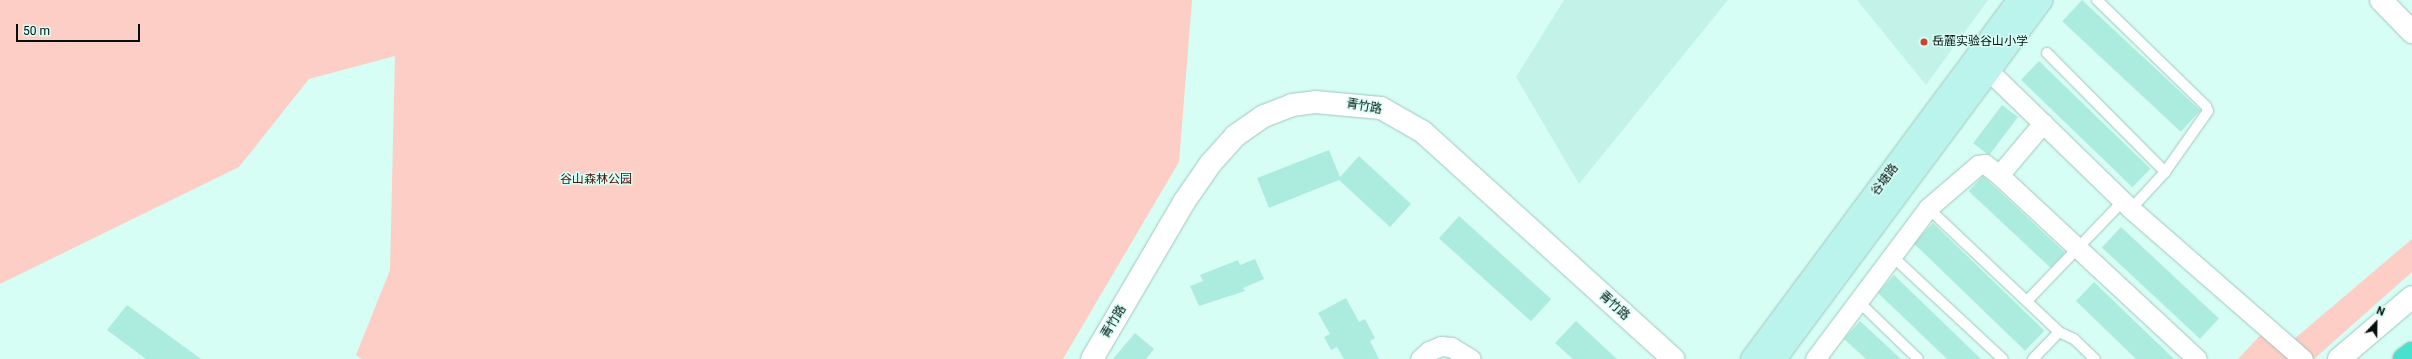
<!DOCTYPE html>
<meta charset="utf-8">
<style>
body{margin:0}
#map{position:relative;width:2412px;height:359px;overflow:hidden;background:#d7fef5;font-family:Roboto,"Noto Sans SC",sans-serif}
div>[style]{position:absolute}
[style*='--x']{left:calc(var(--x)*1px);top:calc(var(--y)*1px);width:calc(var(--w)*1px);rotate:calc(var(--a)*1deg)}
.built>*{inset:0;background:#c3f3e8}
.green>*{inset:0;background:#fccec6}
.building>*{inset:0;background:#acecdf;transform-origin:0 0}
.roads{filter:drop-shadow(0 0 1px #a1c5bd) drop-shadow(0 0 1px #a1c5bd)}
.service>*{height:10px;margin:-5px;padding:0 5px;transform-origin:5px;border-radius:5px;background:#fff}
.minor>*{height:19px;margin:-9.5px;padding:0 9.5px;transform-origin:9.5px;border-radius:9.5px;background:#fff}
.tertiary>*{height:22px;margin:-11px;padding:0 11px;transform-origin:11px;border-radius:11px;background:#fff}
.secondary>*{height:22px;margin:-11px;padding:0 11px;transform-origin:11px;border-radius:11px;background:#bbf4ec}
.trunk>*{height:22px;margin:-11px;padding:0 11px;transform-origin:11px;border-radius:11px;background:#4ae0ce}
.dots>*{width:11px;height:11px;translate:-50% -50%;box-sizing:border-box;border:2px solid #d7fef5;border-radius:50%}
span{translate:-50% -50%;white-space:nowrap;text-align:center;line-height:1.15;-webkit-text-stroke:3px #d7fef5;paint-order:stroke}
.poi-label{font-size:12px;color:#04100e}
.left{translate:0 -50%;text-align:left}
.street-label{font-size:12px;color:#04100e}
.park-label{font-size:12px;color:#4f0e06}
.north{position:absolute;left:2356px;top:303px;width:40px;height:40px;-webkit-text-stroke:3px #d7fef5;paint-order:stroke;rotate:22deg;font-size:11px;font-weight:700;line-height:16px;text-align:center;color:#04100e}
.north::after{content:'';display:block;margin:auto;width:14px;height:18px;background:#04100e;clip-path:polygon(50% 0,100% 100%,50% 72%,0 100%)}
.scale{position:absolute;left:16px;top:24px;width:124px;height:18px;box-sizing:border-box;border:2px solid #04100e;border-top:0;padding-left:5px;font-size:12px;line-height:14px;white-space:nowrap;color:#04100e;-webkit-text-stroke:3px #d7fef5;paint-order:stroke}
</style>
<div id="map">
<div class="built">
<i style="clip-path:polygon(1564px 0,1728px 0,1579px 184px,1516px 77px)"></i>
<i style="clip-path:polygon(1857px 0,1988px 0,1926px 85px)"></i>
</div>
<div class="green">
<i style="clip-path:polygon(0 0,1192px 0,1179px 162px,1063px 359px,362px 359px,356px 355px,390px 270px,395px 56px,309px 79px,239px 167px,0 284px)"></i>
<i style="clip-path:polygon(2412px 239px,2412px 272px,2314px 359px,2238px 359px,2272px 323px,2293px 340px)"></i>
</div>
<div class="building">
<i style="left:2082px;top:0;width:162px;height:29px;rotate:43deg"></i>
<i style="left:2039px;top:61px;width:155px;height:26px;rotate:44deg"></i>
<i style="left:2002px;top:105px;width:20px;height:48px;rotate:37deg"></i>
<i style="clip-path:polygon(1329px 150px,1340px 177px,1359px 156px,1411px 204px,1390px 227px,1339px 180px,1269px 208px,1257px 178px)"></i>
<i style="left:1983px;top:176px;width:112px;height:21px;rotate:43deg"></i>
<i style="left:1459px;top:216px;width:124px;height:30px;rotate:42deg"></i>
<i style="left:1933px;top:223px;width:155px;height:28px;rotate:44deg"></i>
<i style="left:2121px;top:227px;width:134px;height:28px;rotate:43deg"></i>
<i style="clip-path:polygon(1255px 259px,1264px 279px,1243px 288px,1245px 291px,1199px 306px,1190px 286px,1203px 281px,1200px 275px,1238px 260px,1240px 265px)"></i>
<i style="clip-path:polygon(1894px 275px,1981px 359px,1947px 359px,1878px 293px)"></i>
<i style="clip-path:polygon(2094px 282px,2174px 359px,2136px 359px,2076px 301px)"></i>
<i style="clip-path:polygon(1346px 298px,1359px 322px,1365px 319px,1375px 338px,1370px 341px,1379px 359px,1344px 359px,1337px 347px,1331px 350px,1324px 337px,1330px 334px,1318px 313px)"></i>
<i style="clip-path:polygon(127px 305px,201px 359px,146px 359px,107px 330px)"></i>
<i style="clip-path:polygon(1576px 321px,1617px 359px,1573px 359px,1555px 343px)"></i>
<i style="clip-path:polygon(1860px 321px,1901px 359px,1866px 359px,1844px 339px)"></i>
<i style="clip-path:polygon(1135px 333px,1154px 349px,1146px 359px,1113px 359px)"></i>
</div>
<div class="roads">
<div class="service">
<i style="--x:2097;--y:0;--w:152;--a:44.2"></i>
<i style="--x:2206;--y:106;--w:5;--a:68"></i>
<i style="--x:2208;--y:111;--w:75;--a:125.2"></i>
<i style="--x:2165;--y:172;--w:50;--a:132.6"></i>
<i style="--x:2047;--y:53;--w:168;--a:45.2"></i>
<i style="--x:1928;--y:208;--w:180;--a:43.4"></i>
<i style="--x:2059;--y:332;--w:17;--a:25"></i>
<i style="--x:2074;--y:339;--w:29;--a:44"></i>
<i style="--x:1892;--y:256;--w:151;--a:42.9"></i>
<i style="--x:1858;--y:301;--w:83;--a:44"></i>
<i style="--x:2027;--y:301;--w:139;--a:-46.2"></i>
<i style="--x:2033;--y:359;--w:37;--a:-46"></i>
</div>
<div class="minor">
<i style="--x:1989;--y:71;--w:198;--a:44.2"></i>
<i style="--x:2131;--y:209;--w:228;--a:41.1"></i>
<i style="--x:2043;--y:123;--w:68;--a:130.2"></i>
<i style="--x:1999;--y:175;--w:270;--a:42.9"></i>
<i style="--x:1420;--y:359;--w:12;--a:-42"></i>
<i style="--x:1429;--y:351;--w:13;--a:-23"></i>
<i style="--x:1441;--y:346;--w:10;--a:6"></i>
<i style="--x:1451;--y:347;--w:23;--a:31"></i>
<i style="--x:1815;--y:359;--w:189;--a:-53.2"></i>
<i style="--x:1928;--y:208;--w:66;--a:-40.7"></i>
<i style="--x:1978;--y:165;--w:7;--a:-8"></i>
<i style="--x:1985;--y:164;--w:18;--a:38"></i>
</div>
<div class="tertiary">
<i style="--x:2381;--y:0;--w:45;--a:45.9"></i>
<i style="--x:1092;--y:359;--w:182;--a:-59.6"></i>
<i style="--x:1184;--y:202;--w:47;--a:-55.3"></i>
<i style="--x:1211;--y:163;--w:36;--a:-48"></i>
<i style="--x:1235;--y:136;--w:35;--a:-35"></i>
<i style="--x:1264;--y:116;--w:30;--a:-21"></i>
<i style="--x:1292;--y:105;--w:23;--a:-7"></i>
<i style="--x:1315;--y:102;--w:66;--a:5.2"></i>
<i style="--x:1381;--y:108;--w:48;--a:29.7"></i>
<i style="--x:1423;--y:132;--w:338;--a:42.2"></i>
<i style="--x:2339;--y:359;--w:96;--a:-40.3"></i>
</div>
<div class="secondary">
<i style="--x:1752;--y:359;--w:447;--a:-53.4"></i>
<i style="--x:1775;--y:359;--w:447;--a:-53.4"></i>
</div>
<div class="trunk">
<i style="--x:2404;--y:359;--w:10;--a:-37"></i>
</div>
</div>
<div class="dots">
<i style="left:1924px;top:42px;background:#ce422f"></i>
</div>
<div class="poi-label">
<span class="left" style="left:1932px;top:42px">岳麓实验谷山小学</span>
</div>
<div class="street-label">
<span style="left:1364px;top:107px;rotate:10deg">青竹路</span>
<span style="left:1885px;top:180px;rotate:-53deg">谷塘路</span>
<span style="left:1614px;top:306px;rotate:42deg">青竹路</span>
<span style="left:1114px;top:322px;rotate:-59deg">青竹路</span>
</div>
<div class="park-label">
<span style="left:596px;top:180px">谷山森林公园</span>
</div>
<div class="north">N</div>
<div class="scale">50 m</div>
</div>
